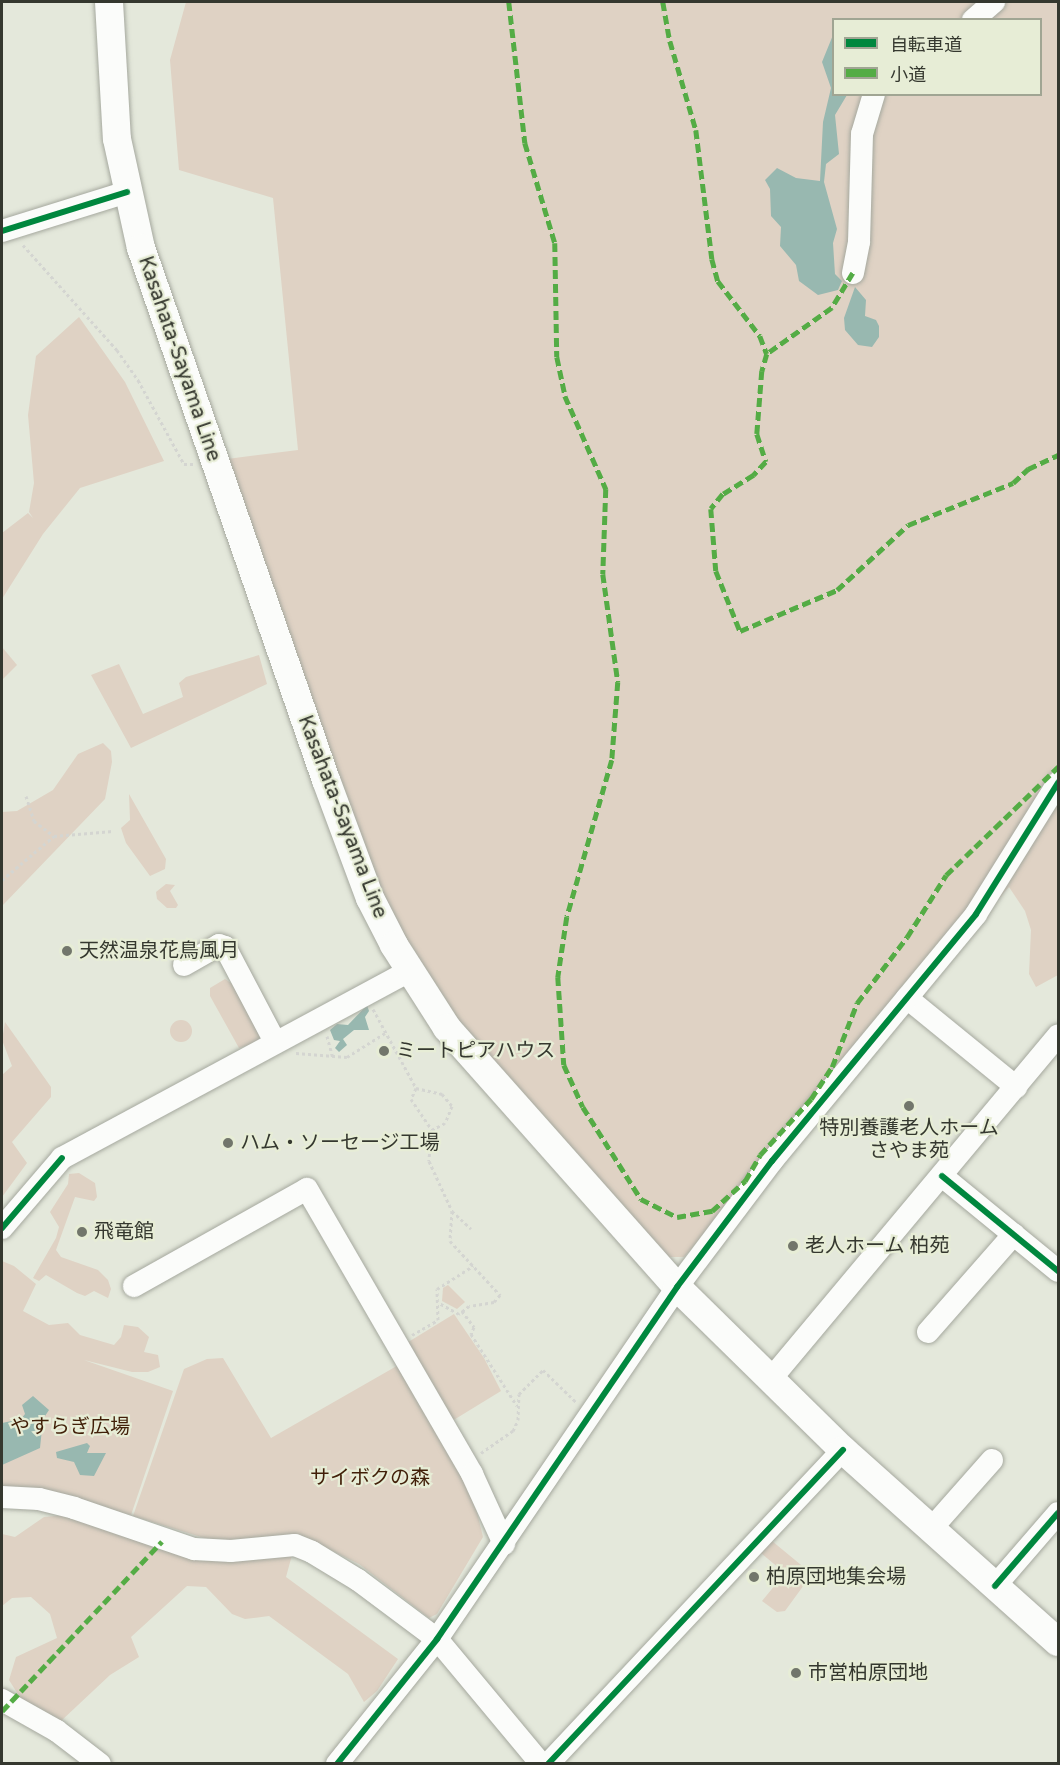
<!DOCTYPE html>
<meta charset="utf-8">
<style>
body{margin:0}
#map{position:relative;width:1060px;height:1765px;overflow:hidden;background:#e4e8db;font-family:"Varela Round","Noto Sans JP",sans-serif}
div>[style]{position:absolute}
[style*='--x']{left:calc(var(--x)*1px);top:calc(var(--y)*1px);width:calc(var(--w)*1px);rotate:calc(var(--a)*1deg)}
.green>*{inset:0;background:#dfd2c4}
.round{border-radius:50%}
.water>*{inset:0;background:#98b8b0}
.path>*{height:3px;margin-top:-1.5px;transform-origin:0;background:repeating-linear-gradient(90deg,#d4d5d1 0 3px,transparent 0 6px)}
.roads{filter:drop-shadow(0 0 2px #a5a89e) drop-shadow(0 0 2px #a5a89e)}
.minor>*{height:22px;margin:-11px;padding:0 11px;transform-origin:11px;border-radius:11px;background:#fbfcfa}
.major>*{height:28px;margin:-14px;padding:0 14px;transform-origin:14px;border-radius:14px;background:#fbfcfa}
.quiet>*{height:4.5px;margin-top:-2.25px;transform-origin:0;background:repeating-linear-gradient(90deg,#54ac45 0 9px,transparent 0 13.5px)}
.cycleway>*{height:6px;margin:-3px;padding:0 3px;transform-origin:3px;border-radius:3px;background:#00873e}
.dots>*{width:16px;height:16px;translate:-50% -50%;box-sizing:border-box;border:3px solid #e7edd6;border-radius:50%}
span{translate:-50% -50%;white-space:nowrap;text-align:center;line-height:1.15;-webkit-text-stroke:4.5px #e7edd6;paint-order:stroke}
.street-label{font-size:20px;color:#35382f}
.poi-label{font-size:20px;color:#35382f}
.left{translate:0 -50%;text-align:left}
.park-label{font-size:20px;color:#411f08}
.frame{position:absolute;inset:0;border:3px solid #35382f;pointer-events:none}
.legend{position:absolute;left:832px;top:18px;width:210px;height:78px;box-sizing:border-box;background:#e7edd6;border:2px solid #a0a593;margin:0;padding:8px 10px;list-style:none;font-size:18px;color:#35382f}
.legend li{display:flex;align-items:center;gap:12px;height:30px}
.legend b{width:30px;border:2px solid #a0a593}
</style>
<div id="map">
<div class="green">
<i style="clip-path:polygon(evenodd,186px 2px,1058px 2px,1058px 975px,1036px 987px,1029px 974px,1031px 930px,1025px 911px,1009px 887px,684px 1257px,669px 1257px,469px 1039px,384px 906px,227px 459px,298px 450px,273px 198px,179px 170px,170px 60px,186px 2px,834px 20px,1040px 20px,1040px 94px,834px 94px,834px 20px)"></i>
<i style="clip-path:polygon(79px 317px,125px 382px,164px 461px,80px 488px,43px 534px,2px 599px,2px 533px,28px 513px,33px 518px,29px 512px,34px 483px,28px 415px,36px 356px)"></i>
<i style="clip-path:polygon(2px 647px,17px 665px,2px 680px)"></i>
<i style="clip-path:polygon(259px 655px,267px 684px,131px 748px,91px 675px,119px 664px,143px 714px,183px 697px,179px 683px,186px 677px)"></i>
<i style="clip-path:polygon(103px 743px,111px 751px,112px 762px,105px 799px,2px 906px,2px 812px,17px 811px,53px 790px,78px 754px)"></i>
<i style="clip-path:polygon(129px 794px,166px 859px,165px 869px,150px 876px,126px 843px,121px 828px,130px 820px)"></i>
<i style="clip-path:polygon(166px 884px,175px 885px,170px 891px,178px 905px,176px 908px,167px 908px,157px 899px,156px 892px)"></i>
<i style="clip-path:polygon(225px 979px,234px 985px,261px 1037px,253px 1044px,239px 1048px,210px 996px,210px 988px)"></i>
<i class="round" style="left:170px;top:1020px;width:22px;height:22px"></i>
<i style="clip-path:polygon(5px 1022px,51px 1087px,51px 1097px,12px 1142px,27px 1163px,2px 1197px,2px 1075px,12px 1066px,2px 1040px)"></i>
<i style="clip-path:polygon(79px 1173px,95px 1183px,97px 1197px,94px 1201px,75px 1197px,56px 1250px,61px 1257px,98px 1270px,108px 1280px,111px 1289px,108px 1298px,94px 1291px,85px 1296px,77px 1293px,46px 1275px,39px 1281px,33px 1278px,56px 1238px,59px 1227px,50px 1212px,68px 1184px,69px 1174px)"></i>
<i style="clip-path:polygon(2px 1261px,14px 1266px,36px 1284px,23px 1311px,49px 1325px,68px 1323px,80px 1335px,114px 1345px,121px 1337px,124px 1325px,138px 1327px,149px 1337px,144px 1352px,158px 1355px,160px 1367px,148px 1372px,132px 1372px,84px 1360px,173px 1391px,131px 1515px,40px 1489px,2px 1488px)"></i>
<i style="clip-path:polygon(448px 1285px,465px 1302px,457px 1309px,442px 1301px,443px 1288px)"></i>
<i style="clip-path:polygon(454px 1314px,484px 1358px,501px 1391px,452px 1421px,405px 1344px)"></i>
<i style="clip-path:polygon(223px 1358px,271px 1438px,402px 1363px,472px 1492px,483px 1537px,437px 1614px,429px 1618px,359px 1564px,304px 1537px,214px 1541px,133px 1516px,184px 1369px,207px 1359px)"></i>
<i style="clip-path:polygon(67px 1515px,107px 1527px,292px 1555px,286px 1577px,398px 1659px,377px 1691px,364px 1702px,348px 1674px,269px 1616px,245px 1619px,232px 1614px,206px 1587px,187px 1586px,131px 1637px,139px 1657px,110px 1675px,61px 1721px,28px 1710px,9px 1680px,16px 1657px,57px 1638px,50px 1614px,31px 1597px,12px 1598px,2px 1606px,2px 1534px,15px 1537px,44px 1517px)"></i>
<i style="clip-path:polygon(772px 1541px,812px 1574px,785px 1611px,777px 1612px,762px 1601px,785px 1573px,756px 1549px)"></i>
</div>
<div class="water">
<i style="clip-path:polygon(833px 35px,834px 94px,847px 95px,835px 115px,839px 154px,826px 164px,824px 182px,837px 229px,833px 243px,835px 274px,842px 281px,838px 290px,818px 295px,799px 281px,796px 265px,780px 246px,781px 227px,771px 216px,770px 189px,765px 180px,777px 168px,796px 178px,820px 181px,823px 122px,831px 88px,822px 62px)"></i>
<i style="clip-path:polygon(855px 287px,866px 300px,865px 316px,876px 320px,879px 326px,879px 337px,872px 347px,858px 345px,845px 330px,844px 318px)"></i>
<i style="clip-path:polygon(367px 1005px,369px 1011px,365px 1017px,369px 1030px,354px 1030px,343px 1039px,347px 1045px,339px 1052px,335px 1048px,340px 1041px,334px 1040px,330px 1030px,337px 1024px,348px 1025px)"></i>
<i style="clip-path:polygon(33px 1396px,49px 1410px,43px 1419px,40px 1448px,2px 1465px,2px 1423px,21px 1419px,25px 1414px,22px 1405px)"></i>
<i style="clip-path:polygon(87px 1443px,90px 1446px,87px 1453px,106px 1453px,94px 1476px,80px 1475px,74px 1462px,57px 1458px,56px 1452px)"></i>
</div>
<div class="path">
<i style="--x:23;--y:245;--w:141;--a:48.2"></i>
<i style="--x:117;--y:350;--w:37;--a:55"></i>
<i style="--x:138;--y:380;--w:96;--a:61.3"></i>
<i style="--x:184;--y:464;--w:10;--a:0"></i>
<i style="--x:26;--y:796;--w:26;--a:72"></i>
<i style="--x:34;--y:821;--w:25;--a:37"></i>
<i style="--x:2;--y:880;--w:68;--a:-40.2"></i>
<i style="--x:54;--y:836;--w:59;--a:-4.8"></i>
<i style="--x:373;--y:1009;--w:90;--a:61.4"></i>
<i style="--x:416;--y:1088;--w:12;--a:114"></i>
<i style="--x:411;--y:1099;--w:37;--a:56"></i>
<i style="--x:432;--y:1130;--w:31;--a:96"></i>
<i style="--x:429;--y:1161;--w:55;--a:65.3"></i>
<i style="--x:452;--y:1211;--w:30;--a:94"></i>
<i style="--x:450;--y:1241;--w:74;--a:47.2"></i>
<i style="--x:500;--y:1295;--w:9;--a:131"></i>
<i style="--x:494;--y:1302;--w:25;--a:171"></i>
<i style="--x:469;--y:1306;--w:13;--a:141"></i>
<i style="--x:459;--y:1314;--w:23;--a:-151"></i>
<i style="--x:327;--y:1036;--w:23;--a:75"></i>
<i style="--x:296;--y:1053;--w:51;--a:4.5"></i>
<i style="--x:347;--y:1057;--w:45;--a:-32.3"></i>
<i style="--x:416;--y:1088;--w:27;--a:13"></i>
<i style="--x:442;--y:1094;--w:16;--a:50"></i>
<i style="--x:452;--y:1106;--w:18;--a:112"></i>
<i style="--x:445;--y:1123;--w:15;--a:152"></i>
<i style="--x:452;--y:1211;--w:26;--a:43"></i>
<i style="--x:462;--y:1311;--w:20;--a:53"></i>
<i style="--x:474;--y:1327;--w:8;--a:113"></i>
<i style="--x:471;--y:1334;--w:85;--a:57.4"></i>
<i style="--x:412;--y:1335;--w:30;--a:-30"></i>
<i style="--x:438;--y:1320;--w:31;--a:-92"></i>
<i style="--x:437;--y:1289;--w:43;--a:-32.6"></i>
<i style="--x:481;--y:1453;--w:39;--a:-35"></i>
<i style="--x:513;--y:1431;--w:12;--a:-66"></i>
<i style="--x:518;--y:1420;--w:26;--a:-88"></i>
<i style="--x:519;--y:1394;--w:34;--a:-45"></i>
<i style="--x:543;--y:1370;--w:46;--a:44.1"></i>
</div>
<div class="roads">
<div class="minor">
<i style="--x:973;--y:20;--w:28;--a:-41"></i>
<i style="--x:2;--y:231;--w:131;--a:-17.3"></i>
<i style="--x:853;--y:273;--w:32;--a:-79"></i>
<i style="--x:859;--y:242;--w:108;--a:-88.4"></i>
<i style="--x:862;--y:134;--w:42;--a:-73.3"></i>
<i style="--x:184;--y:965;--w:40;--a:-29.7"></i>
<i style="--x:219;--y:945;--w:6;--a:18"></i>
<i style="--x:225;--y:947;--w:107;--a:62.2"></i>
<i style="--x:907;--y:998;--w:141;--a:39.2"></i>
<i style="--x:942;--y:1176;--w:150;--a:39.3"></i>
<i style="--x:2;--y:1228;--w:92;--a:-49.4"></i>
<i style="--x:62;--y:1158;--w:394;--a:-28.3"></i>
<i style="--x:134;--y:1286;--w:198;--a:-29.3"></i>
<i style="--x:307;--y:1189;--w:329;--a:59.9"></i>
<i style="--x:472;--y:1474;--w:77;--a:65.4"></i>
<i style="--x:928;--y:1332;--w:130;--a:-48.7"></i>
<i style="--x:770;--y:1380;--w:449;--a:-50.1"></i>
<i style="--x:2;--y:1497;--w:37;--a:3"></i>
<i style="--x:39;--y:1499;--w:36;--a:14"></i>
<i style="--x:74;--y:1508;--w:127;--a:18.9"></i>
<i style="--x:194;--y:1549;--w:37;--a:3"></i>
<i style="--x:231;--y:1551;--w:64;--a:-5.4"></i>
<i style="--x:295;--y:1545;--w:18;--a:22"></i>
<i style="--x:312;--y:1552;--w:54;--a:31.3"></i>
<i style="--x:358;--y:1580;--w:99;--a:36.8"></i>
<i style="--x:437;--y:1639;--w:163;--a:50.2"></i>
<i style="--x:931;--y:1529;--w:92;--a:-48.5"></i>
<i style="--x:995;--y:1586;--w:96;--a:-49.2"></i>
<i style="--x:2;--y:1700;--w:63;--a:29.4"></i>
<i style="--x:57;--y:1731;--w:54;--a:37.5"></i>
<i style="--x:337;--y:1764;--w:160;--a:-51.3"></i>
<i style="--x:437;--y:1639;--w:426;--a:-55.7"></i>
<i style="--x:677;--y:1287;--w:158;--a:-53"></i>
<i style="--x:772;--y:1161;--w:320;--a:-50.4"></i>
<i style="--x:976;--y:914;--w:155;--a:-58"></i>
<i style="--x:548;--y:1764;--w:431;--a:-46.8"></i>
</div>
<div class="major">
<i style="--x:109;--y:2;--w:137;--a:86.7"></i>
<i style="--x:117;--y:139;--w:112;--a:77.6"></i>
<i style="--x:141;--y:248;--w:563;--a:70.83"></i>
<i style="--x:326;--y:780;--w:126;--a:69.6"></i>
<i style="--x:370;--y:898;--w:53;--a:62.9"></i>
<i style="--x:394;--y:945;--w:98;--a:57.4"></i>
<i style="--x:447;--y:1028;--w:346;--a:48.4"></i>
<i style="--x:677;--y:1287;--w:233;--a:44.5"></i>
<i style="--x:843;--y:1450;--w:288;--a:41.8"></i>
</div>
</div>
<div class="quiet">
<i style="--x:509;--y:2;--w:142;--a:83.5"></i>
<i style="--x:525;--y:143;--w:104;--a:73.3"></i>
<i style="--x:555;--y:243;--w:114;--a:89"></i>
<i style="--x:557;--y:357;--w:40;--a:78"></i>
<i style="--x:565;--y:396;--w:102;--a:66.2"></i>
<i style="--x:606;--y:489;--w:85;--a:92"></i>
<i style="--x:603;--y:574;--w:109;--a:82.1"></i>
<i style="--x:618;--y:682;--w:78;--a:94.4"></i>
<i style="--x:612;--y:760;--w:163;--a:106"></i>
<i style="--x:567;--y:917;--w:61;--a:98.5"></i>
<i style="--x:558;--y:977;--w:88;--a:86.1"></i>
<i style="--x:564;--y:1065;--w:46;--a:65.7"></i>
<i style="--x:583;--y:1107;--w:109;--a:57.8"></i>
<i style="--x:641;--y:1199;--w:40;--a:26.6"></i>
<i style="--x:677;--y:1217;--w:36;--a:-10"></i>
<i style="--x:712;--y:1211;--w:45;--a:-42.3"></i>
<i style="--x:745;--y:1181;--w:30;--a:-60"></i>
<i style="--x:760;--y:1155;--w:76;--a:-47.7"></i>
<i style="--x:811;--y:1099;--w:38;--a:-57"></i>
<i style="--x:832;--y:1067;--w:69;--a:-68.7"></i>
<i style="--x:857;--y:1003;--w:83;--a:-52.9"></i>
<i style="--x:907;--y:937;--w:73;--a:-57.8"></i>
<i style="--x:946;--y:875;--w:156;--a:-44"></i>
<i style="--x:663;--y:2;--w:40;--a:80"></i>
<i style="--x:670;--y:41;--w:93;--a:73.7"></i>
<i style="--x:696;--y:130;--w:130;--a:82.9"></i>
<i style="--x:712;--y:259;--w:23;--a:75"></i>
<i style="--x:718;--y:281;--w:69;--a:52.6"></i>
<i style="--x:760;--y:336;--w:19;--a:69"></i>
<i style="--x:853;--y:273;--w:41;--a:121"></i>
<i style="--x:832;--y:308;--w:80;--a:144.7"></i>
<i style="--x:767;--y:354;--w:18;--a:106"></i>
<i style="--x:762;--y:371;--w:63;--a:94.5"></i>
<i style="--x:757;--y:434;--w:29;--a:72"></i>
<i style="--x:766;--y:462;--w:18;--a:133"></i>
<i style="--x:754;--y:475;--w:36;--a:148"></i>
<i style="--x:723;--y:494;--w:19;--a:129"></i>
<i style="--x:711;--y:509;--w:62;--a:85.4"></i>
<i style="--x:716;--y:571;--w:65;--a:68.2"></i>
<i style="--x:740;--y:631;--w:105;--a:-22.9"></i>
<i style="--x:837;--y:590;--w:96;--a:-42.5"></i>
<i style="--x:908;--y:525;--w:113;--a:-21.8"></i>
<i style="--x:1013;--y:483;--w:21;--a:-43"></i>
<i style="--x:1028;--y:469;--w:33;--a:-25"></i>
<i style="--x:2;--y:1711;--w:233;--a:-46.7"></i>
</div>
<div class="cycleway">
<i style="--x:2;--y:231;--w:131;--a:-17.3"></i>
<i style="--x:942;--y:1176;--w:150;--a:39.3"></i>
<i style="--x:2;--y:1228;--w:92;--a:-49.4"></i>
<i style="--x:995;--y:1586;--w:96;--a:-49.2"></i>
<i style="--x:337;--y:1764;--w:160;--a:-51.3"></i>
<i style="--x:437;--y:1639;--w:426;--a:-55.7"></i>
<i style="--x:677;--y:1287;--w:158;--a:-53"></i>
<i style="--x:772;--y:1161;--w:320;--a:-50.4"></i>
<i style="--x:976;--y:914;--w:155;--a:-58"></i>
<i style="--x:548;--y:1764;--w:431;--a:-46.8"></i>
</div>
<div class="dots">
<i style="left:67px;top:951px;background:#72766b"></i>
<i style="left:384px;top:1051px;background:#72766b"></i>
<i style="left:909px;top:1106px;background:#72766b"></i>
<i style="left:228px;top:1143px;background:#72766b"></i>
<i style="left:82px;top:1232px;background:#72766b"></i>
<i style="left:793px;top:1246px;background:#72766b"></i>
<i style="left:754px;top:1577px;background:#72766b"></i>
<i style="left:796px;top:1673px;background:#72766b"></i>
</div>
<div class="street-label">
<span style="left:179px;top:359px;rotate:71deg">Kasahata-Sayama Line</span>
<span style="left:342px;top:817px;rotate:69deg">Kasahata-Sayama Line</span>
</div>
<div class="poi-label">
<span class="left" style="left:79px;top:951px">天然温泉花鳥風月</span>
<span class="left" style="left:396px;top:1051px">ミートピアハウス</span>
<span style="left:909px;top:1140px">特別養護老人ホーム<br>さやま苑</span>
<span class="left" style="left:240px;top:1143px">ハム・ソーセージ工場</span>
<span class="left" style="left:94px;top:1232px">飛竜館</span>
<span class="left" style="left:805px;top:1246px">老人ホーム 柏苑</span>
<span class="left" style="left:766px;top:1577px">柏原団地集会場</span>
<span class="left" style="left:808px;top:1673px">市営柏原団地</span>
</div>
<div class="park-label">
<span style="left:70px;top:1427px">やすらぎ広場</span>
<span style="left:370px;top:1478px">サイボクの森</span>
</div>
<div class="frame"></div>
<ul class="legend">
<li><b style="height:8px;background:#00873e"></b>自転車道</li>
<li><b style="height:8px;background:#54ac45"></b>小道</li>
</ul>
</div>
